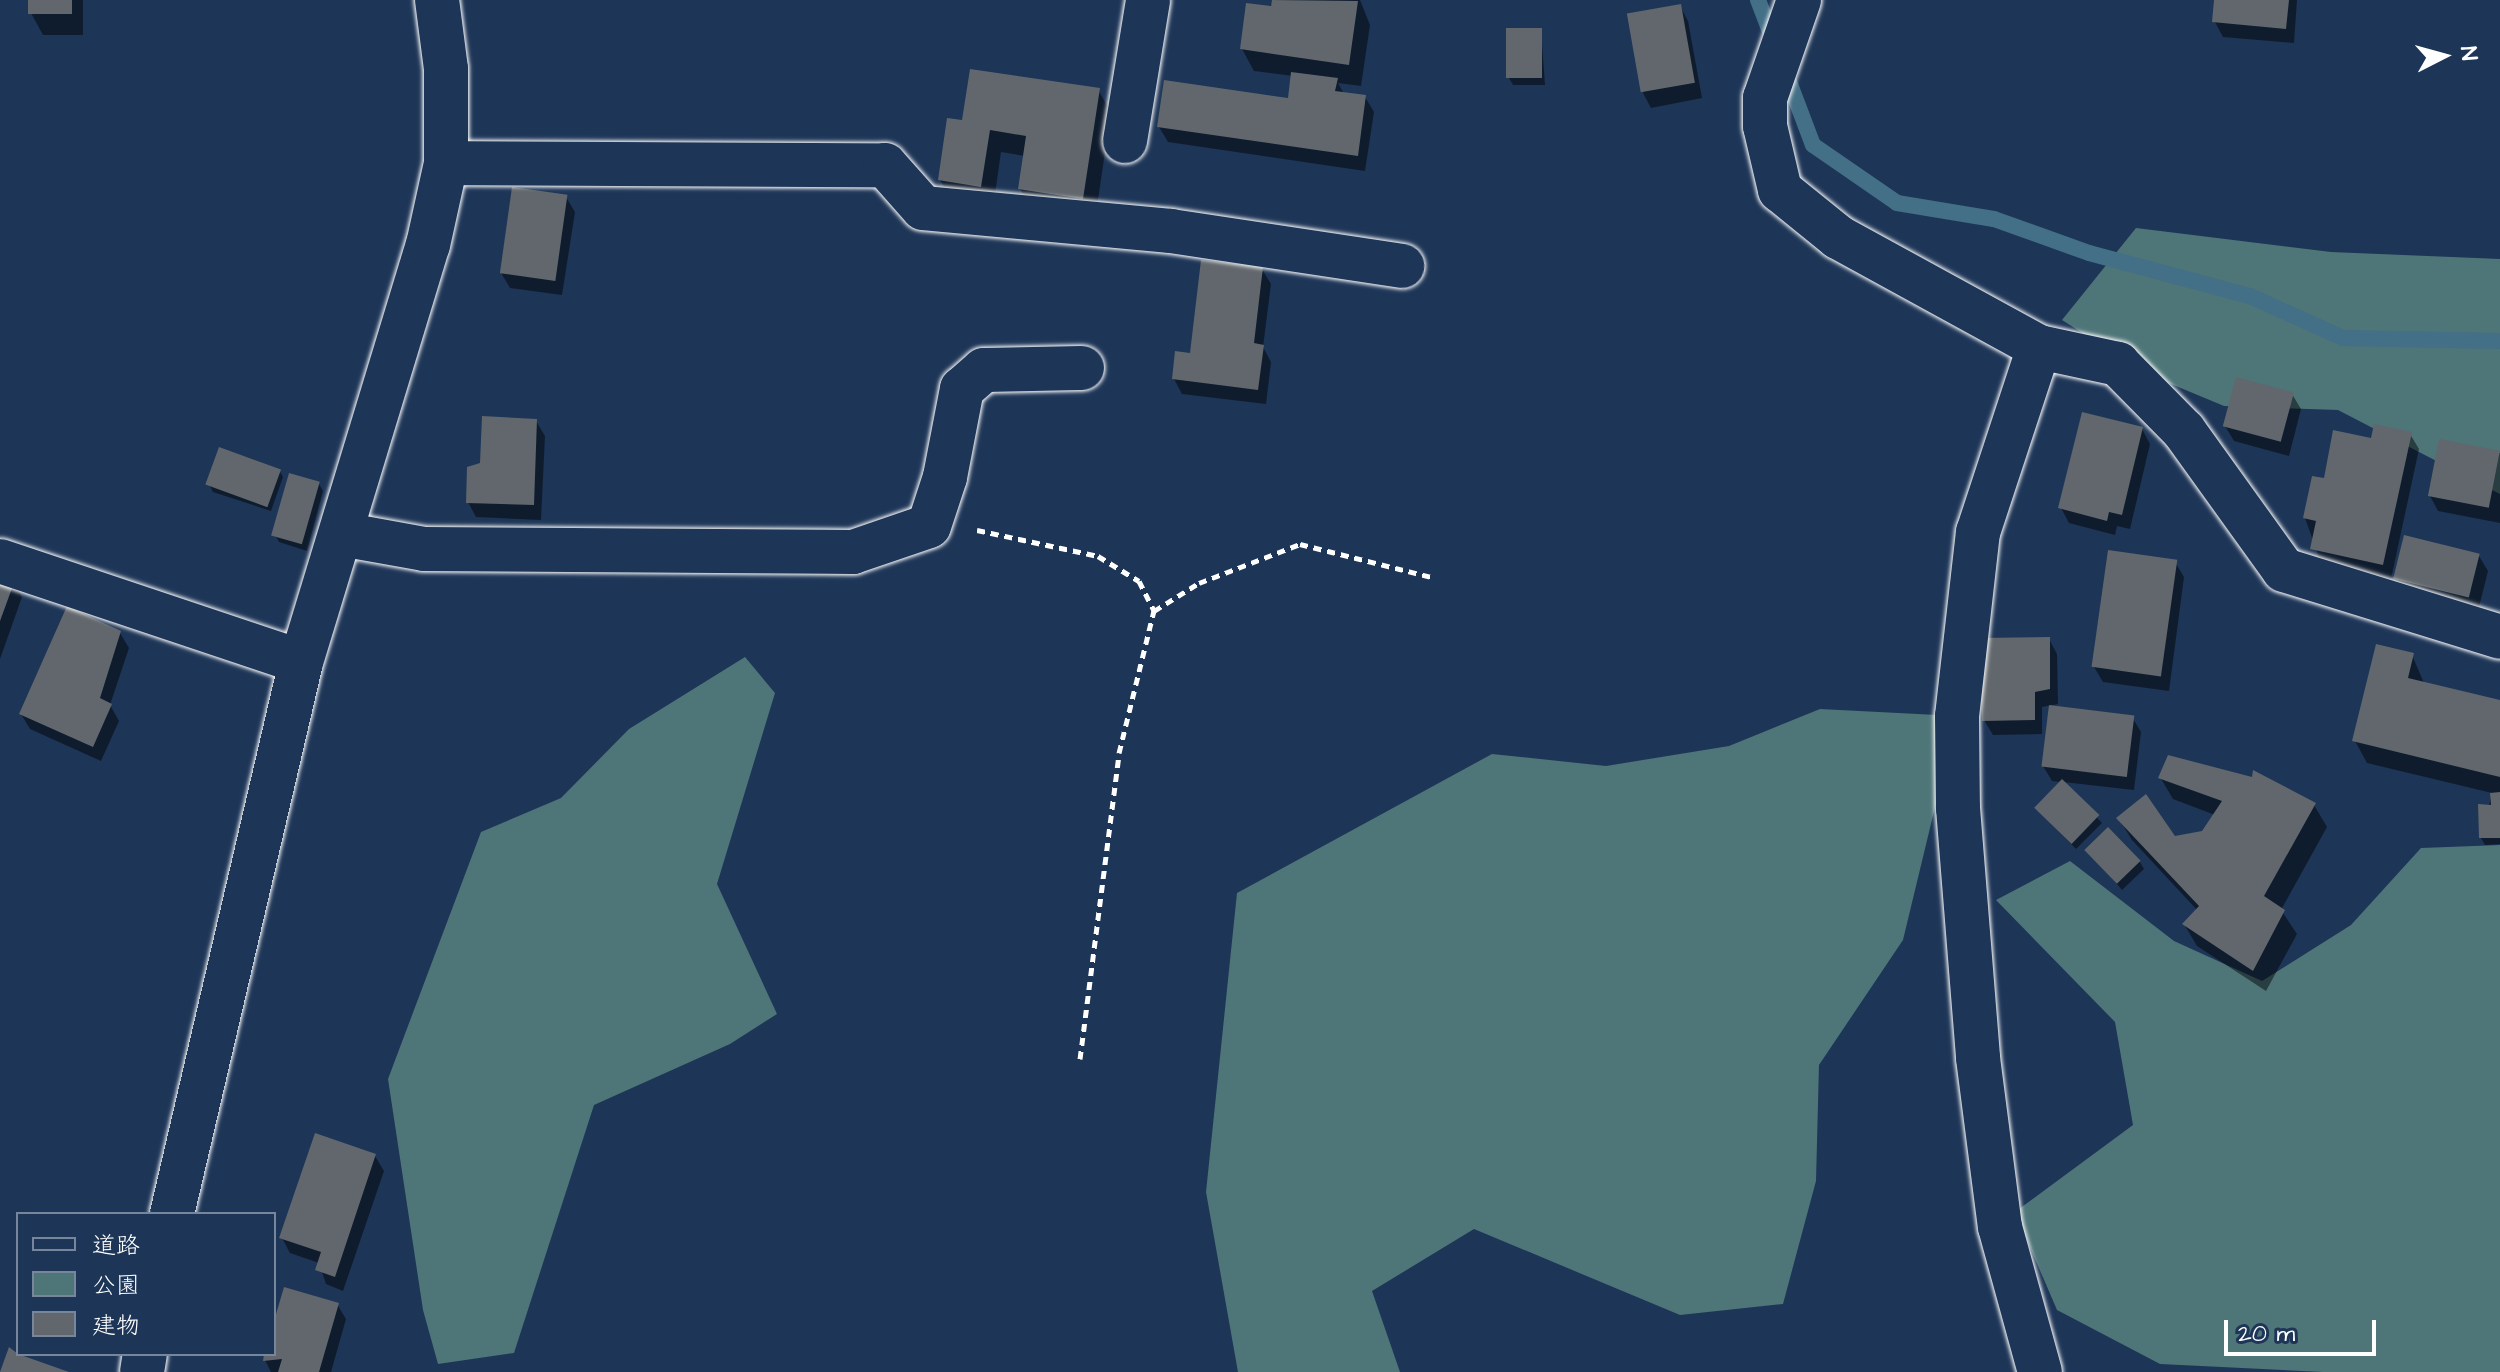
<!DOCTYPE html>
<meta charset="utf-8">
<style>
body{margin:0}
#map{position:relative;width:2500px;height:1372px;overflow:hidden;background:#1d3557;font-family:"Architects Daughter","Klee One",sans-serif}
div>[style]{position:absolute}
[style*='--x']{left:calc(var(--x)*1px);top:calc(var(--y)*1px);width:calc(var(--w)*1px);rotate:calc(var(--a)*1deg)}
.green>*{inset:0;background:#4e7578}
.shadow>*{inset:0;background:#0007}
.stream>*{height:16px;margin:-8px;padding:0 8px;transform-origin:8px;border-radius:8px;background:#436f87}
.building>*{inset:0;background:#61676c;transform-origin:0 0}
.path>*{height:5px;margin-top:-2.5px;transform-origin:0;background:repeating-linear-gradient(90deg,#fff 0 8px,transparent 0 14px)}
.roads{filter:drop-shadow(0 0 2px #fff) drop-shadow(0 0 2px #fff)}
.street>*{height:44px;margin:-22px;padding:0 22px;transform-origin:22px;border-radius:22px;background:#1d3557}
.secondary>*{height:44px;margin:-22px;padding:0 22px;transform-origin:22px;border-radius:22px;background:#1d3557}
span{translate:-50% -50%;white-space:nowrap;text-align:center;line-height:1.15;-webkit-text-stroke:6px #1d3557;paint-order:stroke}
.legend{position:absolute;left:16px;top:1212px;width:260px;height:144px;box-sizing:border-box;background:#1d3557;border:2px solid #77869a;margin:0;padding:10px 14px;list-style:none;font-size:24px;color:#fff}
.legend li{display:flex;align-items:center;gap:16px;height:40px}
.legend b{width:40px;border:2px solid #77869a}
.north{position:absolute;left:2404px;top:16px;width:80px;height:80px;-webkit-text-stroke:6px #1d3557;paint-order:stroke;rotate:84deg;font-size:22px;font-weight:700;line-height:32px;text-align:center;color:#fff}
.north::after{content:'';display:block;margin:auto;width:28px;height:36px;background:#fff;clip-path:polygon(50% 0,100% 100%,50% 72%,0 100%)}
.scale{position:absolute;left:2224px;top:1320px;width:152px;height:36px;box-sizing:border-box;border:4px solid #fff;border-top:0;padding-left:10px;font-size:24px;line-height:28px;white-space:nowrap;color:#fff;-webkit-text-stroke:6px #1d3557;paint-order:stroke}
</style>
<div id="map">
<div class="green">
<i style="clip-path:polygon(2136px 228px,2331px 252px,2500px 259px,2500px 494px,2338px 410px,2224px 406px,2147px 374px,2062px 320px)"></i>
<i style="clip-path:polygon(745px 657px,775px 693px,717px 884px,777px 1014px,730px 1044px,594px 1105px,514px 1353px,438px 1364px,423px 1310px,388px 1079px,481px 832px,561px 798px,629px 729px)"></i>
<i style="clip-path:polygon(1820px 709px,1957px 716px,1903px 940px,1819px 1065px,1816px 1181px,1783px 1304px,1680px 1315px,1474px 1229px,1372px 1291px,1400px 1372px,1238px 1372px,1206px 1192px,1237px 893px,1492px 754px,1606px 766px,1729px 746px)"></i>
<i style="clip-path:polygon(2500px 845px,2500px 1372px,2323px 1372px,2160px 1364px,2057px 1310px,2015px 1212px,2133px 1125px,2115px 1022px,1996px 900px,2070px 861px,2174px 941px,2262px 981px,2351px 925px,2421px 848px)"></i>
</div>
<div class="shadow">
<i style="clip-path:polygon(30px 0,83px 0,83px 35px,43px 35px,31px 13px)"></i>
<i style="clip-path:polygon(1274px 0,1360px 0,1370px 25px,1361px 86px,1338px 83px,1344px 94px,1365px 97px,1374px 112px,1365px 171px,1168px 142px,1159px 127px,1290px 100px,1293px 76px,1254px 71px,1242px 49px)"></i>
<i style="clip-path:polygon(2216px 0,2297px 0,2294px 43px,2223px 37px,2215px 22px)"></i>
<i style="clip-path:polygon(1680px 6px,1688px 21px,1702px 98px,1651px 108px,1643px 93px)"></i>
<i style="clip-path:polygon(1541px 30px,1545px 85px,1513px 85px,1509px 78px)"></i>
<i style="clip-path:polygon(1098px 90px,1111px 112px,1095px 220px,1033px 211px,1020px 189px,1025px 156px,1001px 152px,993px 208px,953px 202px,940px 180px,964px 122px)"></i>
<i style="clip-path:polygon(566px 197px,575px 212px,562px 295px,510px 288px,501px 273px)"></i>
<i style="clip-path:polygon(1262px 269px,1271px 284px,1263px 347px,1271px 362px,1266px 404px,1182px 394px,1174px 379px)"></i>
<i style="clip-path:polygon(2292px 394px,2301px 409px,2289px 456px,2234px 441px,2225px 426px)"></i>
<i style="clip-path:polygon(536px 421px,545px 436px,541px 520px,476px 517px,468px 502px,482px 464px)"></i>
<i style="clip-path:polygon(2142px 429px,2150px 444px,2130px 529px,2117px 526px,2115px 535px,2069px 523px,2061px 508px)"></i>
<i style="clip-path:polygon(2410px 434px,2419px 449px,2391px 579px,2321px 563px,2305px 518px,2326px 480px,2373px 440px)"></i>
<i style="clip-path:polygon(2441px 441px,2500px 453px,2500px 523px,2438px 511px,2430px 496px)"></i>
<i style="clip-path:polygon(279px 470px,283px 477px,271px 511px,213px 492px,209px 484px)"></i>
<i style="clip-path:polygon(319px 484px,323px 491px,307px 551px,279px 542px,275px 535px)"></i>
<i style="clip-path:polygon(2479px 556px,2488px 571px,2478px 611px,2405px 594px,2396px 579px)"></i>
<i style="clip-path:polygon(2175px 562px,2184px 577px,2169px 691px,2103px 682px,2094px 667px)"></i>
<i style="clip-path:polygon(0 577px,14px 582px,22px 597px,0 659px)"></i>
<i style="clip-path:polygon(120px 633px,129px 648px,110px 705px,119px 721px,101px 761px,30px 729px,21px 714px)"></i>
<i style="clip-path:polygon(2049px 639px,2057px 654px,2058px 704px,2042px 707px,2042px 734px,1993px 735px,1984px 720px)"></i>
<i style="clip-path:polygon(2412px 655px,2424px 683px,2500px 702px,2500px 844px,2485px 845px,2481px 838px,2492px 793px,2367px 763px,2355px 741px)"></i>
<i style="clip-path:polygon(2132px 717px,2141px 732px,2134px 790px,2063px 782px,2102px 823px,2076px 849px,2036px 808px,2062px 782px,2052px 781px,2043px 766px)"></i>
<i style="clip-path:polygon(2160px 777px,2314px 805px,2327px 827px,2281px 910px,2297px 934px,2266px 991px,2197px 946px,2184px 924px,2198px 911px,2132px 840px,2119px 819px,2174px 838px,2203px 833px,2215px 815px,2173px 799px)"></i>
<i style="clip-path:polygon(2088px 850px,2140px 862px,2144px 869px,2122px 890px)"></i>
<i style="clip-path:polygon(375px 1156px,384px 1171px,343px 1291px,326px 1284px,319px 1263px,290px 1253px,282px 1238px)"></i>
<i style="clip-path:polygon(337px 1304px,346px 1319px,331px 1372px,271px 1372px,265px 1360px,267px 1354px,274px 1354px,274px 1328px)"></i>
</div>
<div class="stream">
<i style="--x:1758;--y:0;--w:45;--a:69.1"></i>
<i style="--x:1785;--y:71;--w:79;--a:69.3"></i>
<i style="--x:1813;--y:145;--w:102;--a:34.6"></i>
<i style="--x:1897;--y:203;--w:98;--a:9.4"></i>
<i style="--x:1994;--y:219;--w:101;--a:19.7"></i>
<i style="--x:2089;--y:253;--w:167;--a:15"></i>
<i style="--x:2250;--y:296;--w:102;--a:24.3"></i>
<i style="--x:2343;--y:338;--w:157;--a:1.1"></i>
</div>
<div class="building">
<i style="left:28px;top:0;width:44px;height:14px"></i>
<i style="clip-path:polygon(1272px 0,1358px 1px,1349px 65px,1240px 49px,1246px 3px,1271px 6px)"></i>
<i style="clip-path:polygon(2214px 0,2289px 0,2286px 29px,2212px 22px)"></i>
<i style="left:1681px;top:4px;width:80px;height:55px;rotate:80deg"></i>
<i style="left:1542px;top:28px;width:50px;height:36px;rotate:90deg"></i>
<i style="clip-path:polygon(970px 69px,1100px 88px,1083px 199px,1018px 189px,1026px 136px,990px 130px,981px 187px,938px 180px,947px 118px,962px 120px)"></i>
<i style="clip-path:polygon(1291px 72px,1338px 78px,1335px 91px,1366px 95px,1358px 156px,1157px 127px,1164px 80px,1288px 98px)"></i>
<i style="left:512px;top:187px;width:56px;height:87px;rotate:8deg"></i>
<i style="clip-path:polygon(1201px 260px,1263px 267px,1254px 343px,1264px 345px,1258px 390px,1172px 379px,1175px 351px,1190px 353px)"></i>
<i style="left:2236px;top:377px;width:60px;height:51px;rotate:15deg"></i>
<i style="clip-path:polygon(2082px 412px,2143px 427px,2122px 515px,2109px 512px,2107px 521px,2058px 508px)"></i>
<i style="clip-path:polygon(482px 416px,537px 419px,534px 505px,466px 503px,467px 467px,480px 463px)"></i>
<i style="clip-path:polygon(2374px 424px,2412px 432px,2383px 565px,2310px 549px,2316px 521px,2303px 518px,2312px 476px,2324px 478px,2333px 430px,2371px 438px)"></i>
<i style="left:2439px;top:439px;width:62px;height:58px;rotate:11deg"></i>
<i style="left:219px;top:447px;width:66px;height:40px;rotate:20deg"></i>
<i style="left:289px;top:473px;width:32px;height:65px;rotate:16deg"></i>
<i style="left:2404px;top:535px;width:78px;height:45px;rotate:14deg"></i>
<i style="left:2108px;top:550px;width:70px;height:118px;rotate:8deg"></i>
<i style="clip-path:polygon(0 574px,15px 580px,0 621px)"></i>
<i style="clip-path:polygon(67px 606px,121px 631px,100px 698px,112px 704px,93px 747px,19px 714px)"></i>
<i style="clip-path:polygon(2050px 637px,2050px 689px,2035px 692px,2035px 720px,1982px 721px,1980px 638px)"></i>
<i style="clip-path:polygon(2376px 644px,2414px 653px,2408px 678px,2500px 700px,2500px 777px,2352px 741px)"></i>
<i style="left:2049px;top:705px;width:86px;height:62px;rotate:7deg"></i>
<i style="clip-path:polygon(2168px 755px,2252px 777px,2253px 770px,2316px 803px,2264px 896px,2285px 910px,2253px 971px,2182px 924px,2199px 906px,2116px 818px,2146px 794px,2175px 836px,2202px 831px,2222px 801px,2158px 778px)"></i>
<i style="left:2062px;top:779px;width:52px;height:40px;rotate:44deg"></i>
<i style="clip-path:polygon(2500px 792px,2500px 838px,2479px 838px,2478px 804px,2491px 805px,2490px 793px)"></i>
<i style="left:2108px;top:827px;width:47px;height:33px;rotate:46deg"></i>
<i style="clip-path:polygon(315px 1133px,376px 1154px,335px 1277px,315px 1270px,321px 1252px,279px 1238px)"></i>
<i style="clip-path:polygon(284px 1287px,339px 1303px,319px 1372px,278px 1372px,282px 1359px,263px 1361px,264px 1354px,274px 1354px,274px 1321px)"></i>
<i style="clip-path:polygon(9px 1347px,18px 1354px,69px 1372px,0 1372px)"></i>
</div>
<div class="path">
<i style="--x:977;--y:530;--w:124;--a:12.1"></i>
<i style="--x:1098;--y:556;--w:48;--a:31.4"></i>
<i style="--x:1139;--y:581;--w:34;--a:63"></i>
<i style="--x:1080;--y:1059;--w:308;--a:-82.7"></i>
<i style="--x:1119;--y:753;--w:146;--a:-76.2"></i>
<i style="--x:1154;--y:611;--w:53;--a:-31.9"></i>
<i style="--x:1199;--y:583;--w:108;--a:-21.1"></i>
<i style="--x:1300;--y:544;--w:135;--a:14.1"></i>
</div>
<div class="roads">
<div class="street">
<i style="--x:1799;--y:0;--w:104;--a:109.1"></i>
<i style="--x:1765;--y:98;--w:28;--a:90"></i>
<i style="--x:1765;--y:126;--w:66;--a:76.8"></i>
<i style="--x:1780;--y:190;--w:75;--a:39"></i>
<i style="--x:1838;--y:237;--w:229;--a:28.7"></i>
<i style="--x:2039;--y:347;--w:81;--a:12.1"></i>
<i style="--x:2118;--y:364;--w:94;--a:45.4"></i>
<i style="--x:2184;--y:431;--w:171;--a:54.3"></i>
<i style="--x:2284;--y:570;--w:226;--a:17.2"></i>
<i style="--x:1125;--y:141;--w:143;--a:-80.7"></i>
<i style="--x:446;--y:163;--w:439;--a:0.3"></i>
<i style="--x:885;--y:165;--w:57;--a:48.5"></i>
<i style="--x:923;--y:208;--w:249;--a:5.3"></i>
<i style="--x:1171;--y:231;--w:234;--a:8.6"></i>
<i style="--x:2039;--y:347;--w:195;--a:108.2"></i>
<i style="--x:1978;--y:532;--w:185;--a:96.5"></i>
<i style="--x:1957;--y:716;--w:92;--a:89.4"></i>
<i style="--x:1958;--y:808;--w:251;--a:85.4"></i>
<i style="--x:1978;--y:1058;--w:170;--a:82.6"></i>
<i style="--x:2000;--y:1227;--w:150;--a:74.6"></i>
<i style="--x:341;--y:534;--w:84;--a:10.2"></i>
<i style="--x:424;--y:549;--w:429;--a:0.4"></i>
<i style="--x:853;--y:552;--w:80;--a:-18.9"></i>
<i style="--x:929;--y:526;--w:52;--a:-71.9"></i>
<i style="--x:945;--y:477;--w:90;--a:-79.1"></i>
<i style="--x:962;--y:389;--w:29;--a:-41"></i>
<i style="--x:984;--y:370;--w:98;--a:-1.2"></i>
<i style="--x:0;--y:561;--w:317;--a:18.5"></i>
</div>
<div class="secondary">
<i style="--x:172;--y:1214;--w:567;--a:-76.85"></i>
<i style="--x:301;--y:662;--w:436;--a:-73.1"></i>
<i style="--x:428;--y:245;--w:84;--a:-77.6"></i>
<i style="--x:446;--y:163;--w:94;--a:-90"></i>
<i style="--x:446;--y:69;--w:70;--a:-97.4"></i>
<i style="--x:142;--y:1372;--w:18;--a:-81"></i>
</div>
</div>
<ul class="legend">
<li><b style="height:10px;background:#1d3557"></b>道路</li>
<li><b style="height:22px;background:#4e7578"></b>公園</li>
<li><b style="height:22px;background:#61676c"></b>建物</li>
</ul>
<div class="north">N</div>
<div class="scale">20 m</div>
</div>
